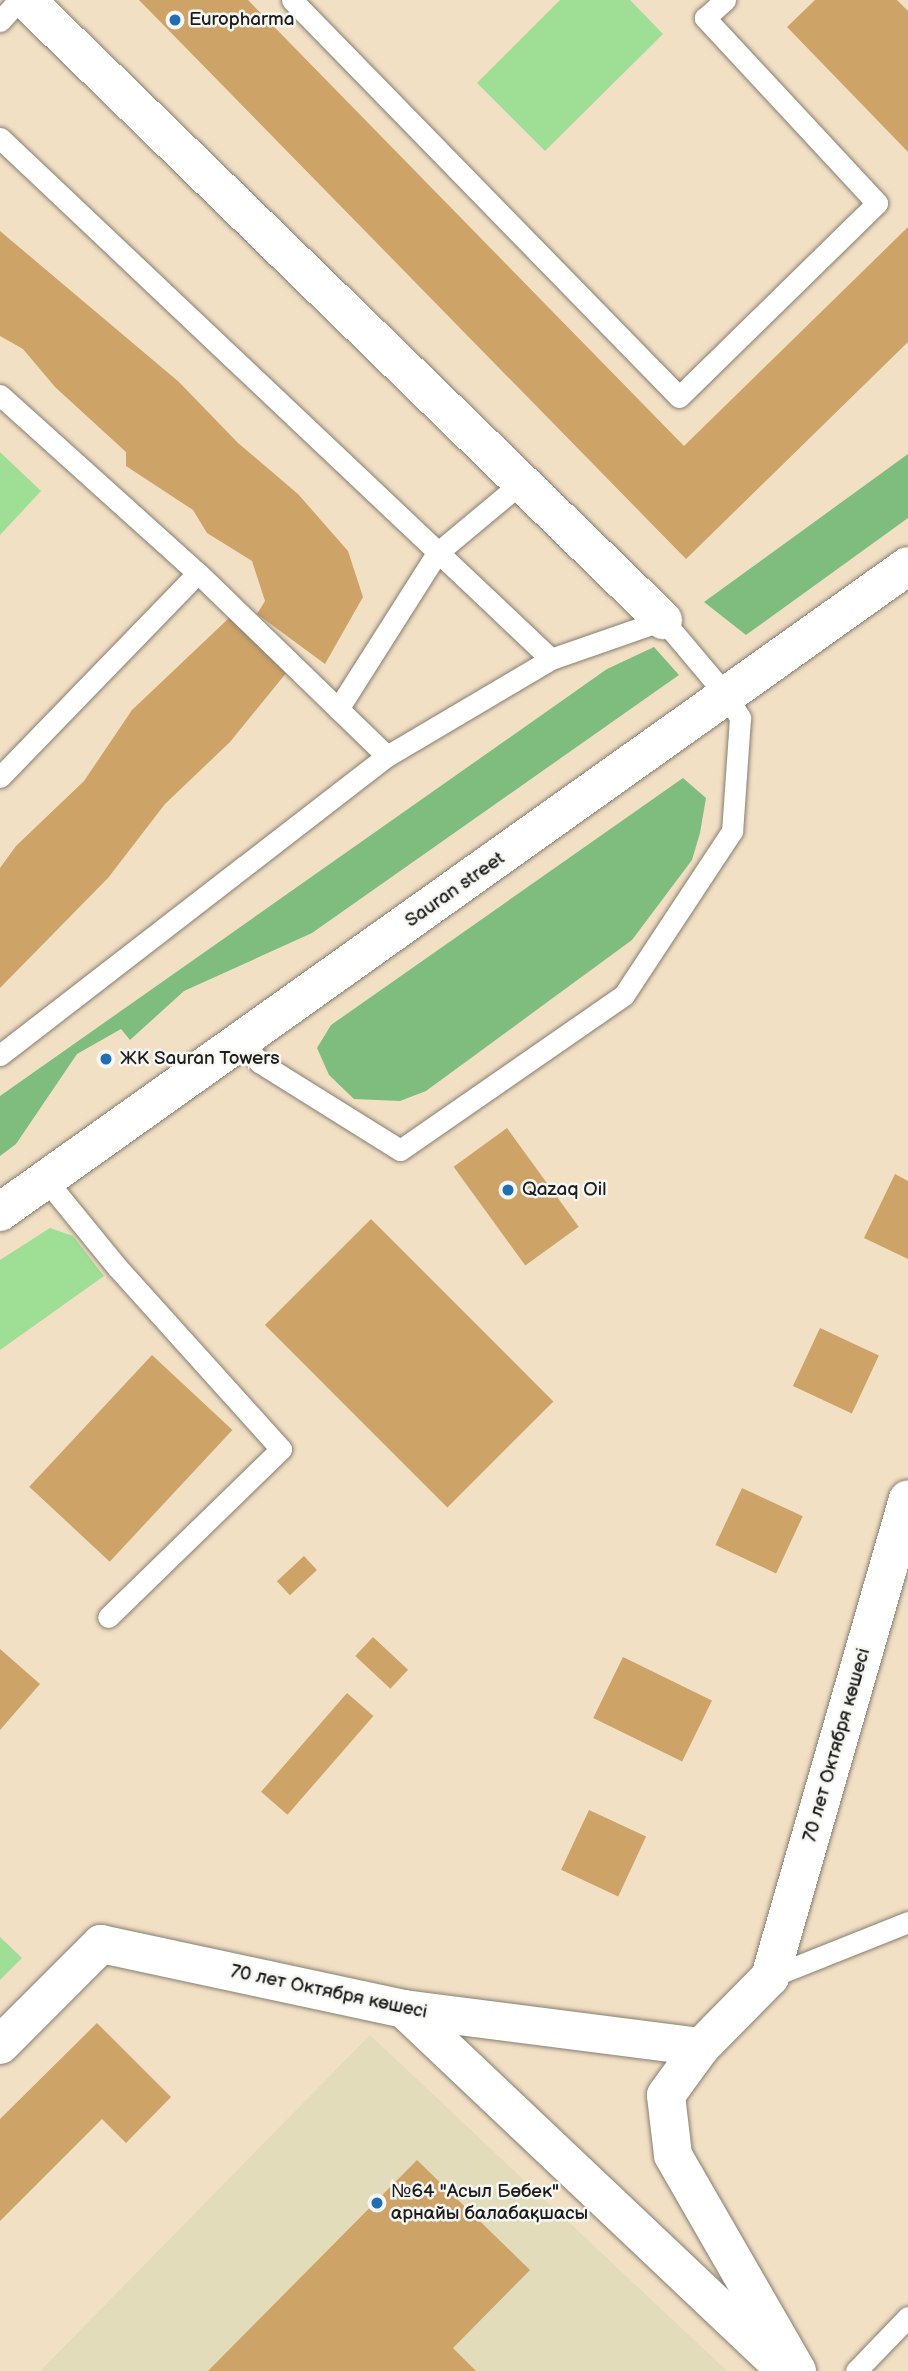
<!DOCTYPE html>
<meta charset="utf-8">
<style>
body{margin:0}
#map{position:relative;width:908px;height:2371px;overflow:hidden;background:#f2e0c5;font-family:"Balsamiq Sans",sans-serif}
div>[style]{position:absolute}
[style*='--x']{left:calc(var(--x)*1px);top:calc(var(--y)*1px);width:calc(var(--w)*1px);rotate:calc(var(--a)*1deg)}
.built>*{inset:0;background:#e3dcba}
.green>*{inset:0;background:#9ede95}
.forest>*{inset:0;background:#7ebd7e}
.building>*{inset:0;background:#cea368;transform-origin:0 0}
.roads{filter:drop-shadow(0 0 2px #877e70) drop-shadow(0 0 2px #877e70)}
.service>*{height:21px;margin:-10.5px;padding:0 10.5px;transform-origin:10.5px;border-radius:10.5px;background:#fff}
.minor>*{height:38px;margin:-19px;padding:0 19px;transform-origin:19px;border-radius:19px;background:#fff}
.tertiary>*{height:38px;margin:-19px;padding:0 19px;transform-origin:19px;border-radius:19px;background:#fff}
.dots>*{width:19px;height:19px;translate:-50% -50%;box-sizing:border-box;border:4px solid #f6f6f2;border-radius:50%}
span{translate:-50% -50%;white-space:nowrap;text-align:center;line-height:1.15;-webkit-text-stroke:5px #f6f6f2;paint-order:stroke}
.poi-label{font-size:19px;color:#1c1c1c}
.left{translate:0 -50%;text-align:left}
.street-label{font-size:19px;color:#1c1c1c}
</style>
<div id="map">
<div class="built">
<i style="clip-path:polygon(370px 2035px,727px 2371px,40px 2371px)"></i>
</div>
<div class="green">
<i style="clip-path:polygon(560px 0,630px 0,663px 34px,545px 151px,477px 83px)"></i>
<i style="clip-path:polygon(0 452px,41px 491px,0 535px)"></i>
<i style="clip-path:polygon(50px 1228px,73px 1236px,104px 1276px,0 1350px,0 1260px)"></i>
<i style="clip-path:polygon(0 1937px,22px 1958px,0 1980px)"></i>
</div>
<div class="forest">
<i style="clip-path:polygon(908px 454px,908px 518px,746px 635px,704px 602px)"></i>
<i style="clip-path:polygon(654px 647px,679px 675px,312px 933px,184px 991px,130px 1040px,121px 1029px,77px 1054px,16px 1144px,0 1156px,0 1096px,607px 669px)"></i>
<i style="clip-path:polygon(683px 778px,706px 798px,700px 833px,692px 860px,632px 940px,426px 1091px,400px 1101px,354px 1099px,329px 1075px,317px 1048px,331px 1025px)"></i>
</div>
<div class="building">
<i style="clip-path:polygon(139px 0,248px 0,684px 446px,908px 227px,908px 342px,686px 559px)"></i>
<i style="clip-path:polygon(815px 0,897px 0,908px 11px,908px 152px,787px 27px)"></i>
<i style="clip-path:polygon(0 231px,179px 382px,238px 443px,298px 494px,348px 551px,363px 597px,325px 664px,257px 614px,265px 601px,252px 561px,207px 533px,193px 510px,126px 466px,126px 452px,55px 387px,23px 349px,0 336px)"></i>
<i style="clip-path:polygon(229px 618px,287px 672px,230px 742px,165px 804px,108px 878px,0 988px,0 868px,16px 846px,84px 781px,132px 710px)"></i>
<i style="left:507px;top:1128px;width:122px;height:66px;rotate:54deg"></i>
<i style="clip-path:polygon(895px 1174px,908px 1181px,908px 1259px,864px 1238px)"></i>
<i style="left:371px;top:1219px;width:258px;height:150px;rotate:45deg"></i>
<i style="left:820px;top:1328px;width:65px;height:64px;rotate:25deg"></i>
<i style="left:152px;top:1355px;width:110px;height:180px;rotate:43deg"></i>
<i style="left:742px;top:1488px;width:67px;height:63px;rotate:25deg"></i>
<i style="left:304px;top:1556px;width:19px;height:37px;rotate:47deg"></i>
<i style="left:373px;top:1637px;width:48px;height:26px;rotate:43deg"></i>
<i style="clip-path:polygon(0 1649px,40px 1684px,0 1730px)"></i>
<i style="left:623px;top:1657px;width:99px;height:68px;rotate:26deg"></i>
<i style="left:347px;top:1693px;width:35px;height:131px;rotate:41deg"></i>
<i style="left:589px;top:1810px;width:63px;height:66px;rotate:25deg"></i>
<i style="clip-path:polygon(97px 2023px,171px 2097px,126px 2143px,102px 2119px,0 2221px,0 2119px)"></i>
<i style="clip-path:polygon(417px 2160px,530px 2270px,453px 2348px,476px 2371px,208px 2371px)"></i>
</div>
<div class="roads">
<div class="service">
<i style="--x:292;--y:0;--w:554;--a:45.73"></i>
<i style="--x:679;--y:397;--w:277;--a:-44.4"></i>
<i style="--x:877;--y:203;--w:253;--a:-132.9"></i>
<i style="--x:705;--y:18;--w:27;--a:-42"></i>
<i style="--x:0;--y:21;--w:28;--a:-48"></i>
<i style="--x:0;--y:138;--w:758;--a:43.4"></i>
<i style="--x:0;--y:395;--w:266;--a:42"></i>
<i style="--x:198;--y:573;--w:263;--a:44.1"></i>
<i style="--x:338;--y:709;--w:185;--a:-57.6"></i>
<i style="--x:437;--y:553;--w:109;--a:-39.8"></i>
<i style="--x:0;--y:777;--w:284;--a:-45.9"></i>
<i style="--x:0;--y:1055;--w:489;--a:-37.7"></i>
<i style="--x:387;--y:756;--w:191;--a:-30.6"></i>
<i style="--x:551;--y:659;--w:119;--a:-19.2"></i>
<i style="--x:663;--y:620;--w:99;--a:49.9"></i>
<i style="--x:727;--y:696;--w:26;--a:59"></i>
<i style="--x:740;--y:718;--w:113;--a:94"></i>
<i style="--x:732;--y:831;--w:196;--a:123.4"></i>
<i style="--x:624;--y:995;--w:272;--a:145.3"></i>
<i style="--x:400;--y:1150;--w:166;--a:-148"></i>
<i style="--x:259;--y:1062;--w:27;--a:-129"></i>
<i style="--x:46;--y:1180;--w:112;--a:50.8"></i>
<i style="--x:117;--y:1267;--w:245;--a:48"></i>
<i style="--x:281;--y:1449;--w:241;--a:135.8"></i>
<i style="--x:770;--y:1977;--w:149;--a:-21.7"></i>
<i style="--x:856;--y:2371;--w:75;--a:-46.1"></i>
</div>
<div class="minor">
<i style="--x:26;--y:0;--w:889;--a:44.23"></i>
<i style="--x:404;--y:2009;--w:516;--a:43.43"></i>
<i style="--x:0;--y:2045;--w:143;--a:-45"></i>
<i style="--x:101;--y:1944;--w:310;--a:12.1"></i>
<i style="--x:404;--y:2009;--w:299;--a:7.3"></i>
<i style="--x:797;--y:2371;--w:249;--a:-119.9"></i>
<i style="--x:673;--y:2155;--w:60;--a:-96.7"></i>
<i style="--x:666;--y:2095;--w:59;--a:-53.9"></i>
<i style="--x:701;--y:2047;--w:98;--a:-45.4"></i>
<i style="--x:770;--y:1977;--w:497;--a:-73.9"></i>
</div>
<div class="tertiary">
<i style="--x:0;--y:1212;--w:1114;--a:-35.43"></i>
</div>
</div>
<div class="dots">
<i style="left:175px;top:20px;background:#1f6fb2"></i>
<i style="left:106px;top:1059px;background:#1f6fb2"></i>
<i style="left:508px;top:1190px;background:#1f6fb2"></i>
<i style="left:377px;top:2203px;background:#1f6fb2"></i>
</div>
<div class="poi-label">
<span class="left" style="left:189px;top:20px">Europharma</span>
<span class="left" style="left:120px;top:1059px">ЖК Sauran Towers</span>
<span class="left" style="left:522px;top:1190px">Qazaq Oil</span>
<span class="left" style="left:391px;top:2203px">№64 "Асыл Бөбек"<br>арнайы балабақшасы</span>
</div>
<div class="street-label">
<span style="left:455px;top:890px;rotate:-35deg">Sauran street</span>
<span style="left:837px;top:1745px;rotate:-74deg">70 лет Октября көшесі</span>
<span style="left:329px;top:1992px;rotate:12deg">70 лет Октября көшесі</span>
</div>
</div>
